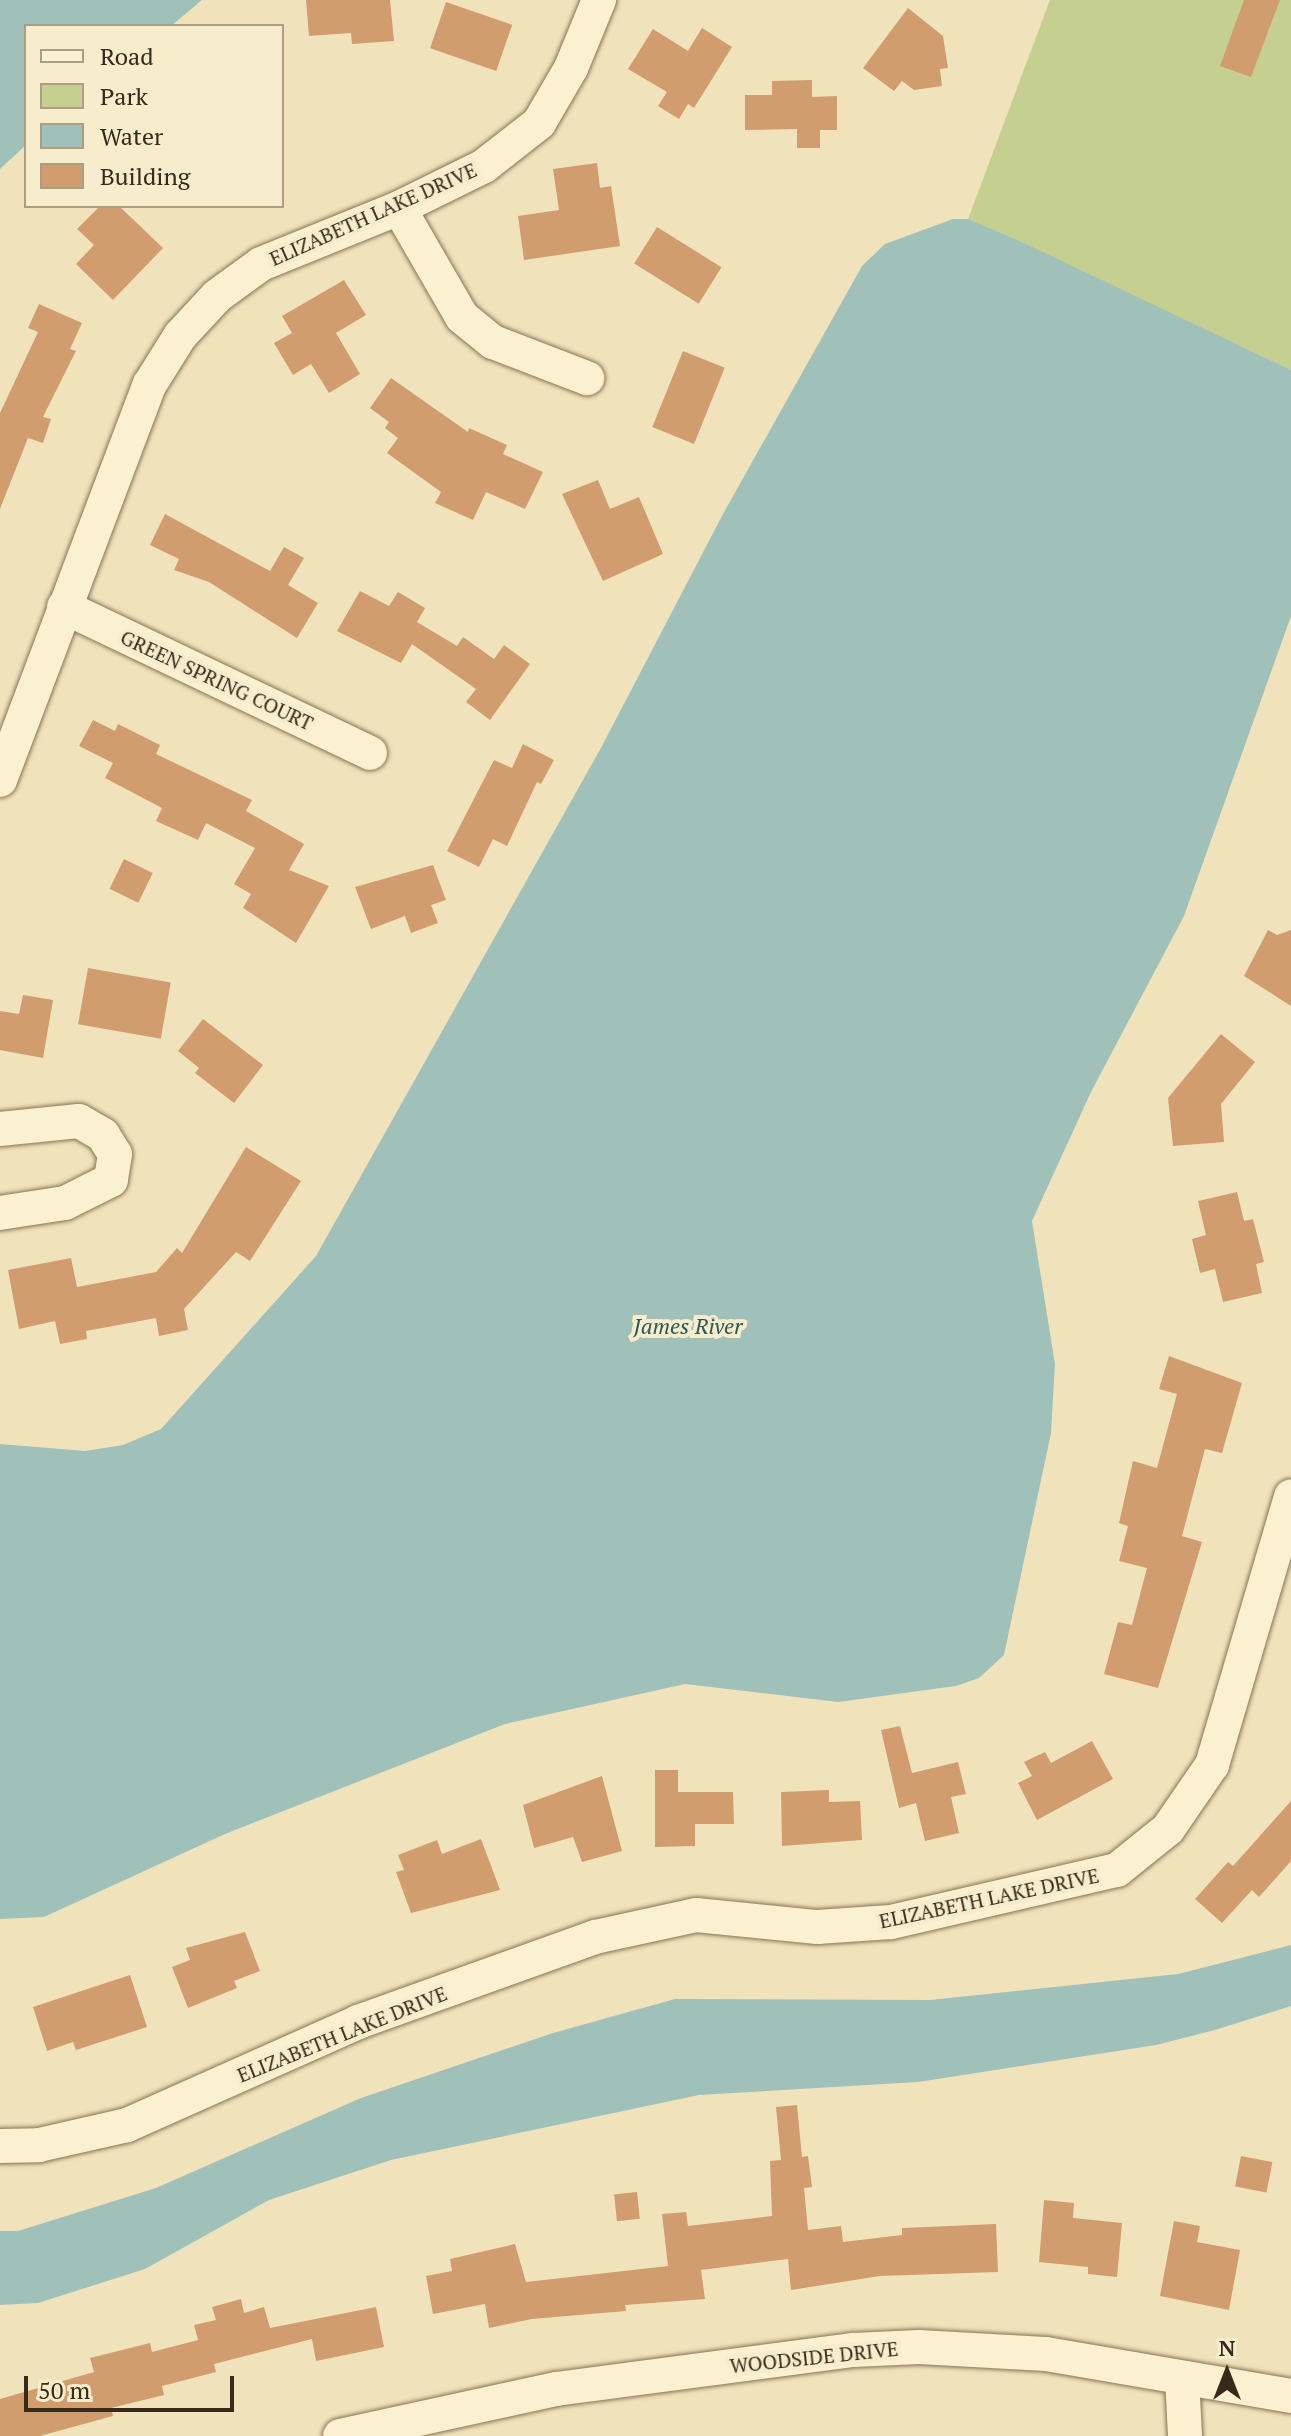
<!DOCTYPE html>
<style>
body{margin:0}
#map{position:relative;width:1291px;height:2436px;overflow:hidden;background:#f0e3bc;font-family:"PT Serif",serif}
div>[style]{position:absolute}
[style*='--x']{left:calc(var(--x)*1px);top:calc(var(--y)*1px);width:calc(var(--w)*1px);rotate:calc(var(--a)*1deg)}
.green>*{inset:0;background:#c4cf90}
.water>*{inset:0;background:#a0c1b9}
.building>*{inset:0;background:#d19d6f;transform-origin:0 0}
.roads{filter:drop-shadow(0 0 2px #897355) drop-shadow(0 0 2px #897355)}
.minor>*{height:34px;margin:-17px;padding:0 17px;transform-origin:17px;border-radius:17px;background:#fbf0d0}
span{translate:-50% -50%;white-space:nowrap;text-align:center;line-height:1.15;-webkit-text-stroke:8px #f7edcc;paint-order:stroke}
.street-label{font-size:20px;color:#372a1a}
.water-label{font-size:22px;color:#295857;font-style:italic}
.legend{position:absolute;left:24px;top:24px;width:260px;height:184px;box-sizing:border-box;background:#f7edcc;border:2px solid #aa9f85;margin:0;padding:10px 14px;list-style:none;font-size:24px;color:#372a1a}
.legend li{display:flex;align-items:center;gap:16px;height:40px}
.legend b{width:40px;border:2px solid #aa9f85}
.north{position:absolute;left:1187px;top:2332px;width:80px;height:80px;-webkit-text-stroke:6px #f7edcc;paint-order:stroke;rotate:0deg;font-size:22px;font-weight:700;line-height:32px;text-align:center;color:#372a1a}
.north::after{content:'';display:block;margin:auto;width:28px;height:36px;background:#372a1a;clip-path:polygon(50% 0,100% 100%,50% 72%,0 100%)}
.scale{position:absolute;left:24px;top:2376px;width:210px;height:36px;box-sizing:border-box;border:4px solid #372a1a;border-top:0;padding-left:10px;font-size:24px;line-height:28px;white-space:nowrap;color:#372a1a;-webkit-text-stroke:6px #f7edcc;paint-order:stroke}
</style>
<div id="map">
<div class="green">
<i style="clip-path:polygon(1050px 0,1291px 0,1291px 370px,968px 219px)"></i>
</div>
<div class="water">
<i style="clip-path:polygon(0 0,202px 0,171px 26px,26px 26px,26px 145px,0 169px)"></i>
<i style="clip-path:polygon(953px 219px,968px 219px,1026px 244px,1291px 370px,1291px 616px,1184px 916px,1091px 1092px,1032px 1221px,1055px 1364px,1051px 1433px,1004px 1655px,979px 1678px,956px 1686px,838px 1702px,685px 1684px,505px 1724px,225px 1834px,44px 1917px,0 1919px,0 1444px,85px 1451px,123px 1445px,161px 1429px,316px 1256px,602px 746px,723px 514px,862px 266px,885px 244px)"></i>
<i style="clip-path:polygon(1291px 1945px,1291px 2006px,1215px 2030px,1156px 2045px,918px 2082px,699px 2095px,391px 2160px,269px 2200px,145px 2269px,38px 2303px,0 2305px,0 2231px,18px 2231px,156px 2188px,361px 2098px,553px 2033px,675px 1999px,930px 2000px,1178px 1974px)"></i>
</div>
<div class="building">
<i style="clip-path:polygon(306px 0,390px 0,394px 41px,352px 44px,351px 33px,309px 36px)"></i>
<i style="clip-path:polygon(1244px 0,1280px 0,1251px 77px,1220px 66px)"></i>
<i style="left:446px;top:2px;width:70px;height:49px;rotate:19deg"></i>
<i style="clip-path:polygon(908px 8px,943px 36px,948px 68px,940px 69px,942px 86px,914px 90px,902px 81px,894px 91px,863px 68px)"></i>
<i style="clip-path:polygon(702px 28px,732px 47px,694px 108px,688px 104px,679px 119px,658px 106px,667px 92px,628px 69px,653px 29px,688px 51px)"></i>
<i style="clip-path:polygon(812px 80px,812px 97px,837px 96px,837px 130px,820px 130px,820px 148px,797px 148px,797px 129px,745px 130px,745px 95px,772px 95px,772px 81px)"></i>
<i style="clip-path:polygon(597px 163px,600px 188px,611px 186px,620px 246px,524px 260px,518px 216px,559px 210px,553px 169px)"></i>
<i style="clip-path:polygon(100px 206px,119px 206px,163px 248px,113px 300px,76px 264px,94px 245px,77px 229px)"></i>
<i style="left:657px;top:227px;width:76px;height:43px;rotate:32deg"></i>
<i style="clip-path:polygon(344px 280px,366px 315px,336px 333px,360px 374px,329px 393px,311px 364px,293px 375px,274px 343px,292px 333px,282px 316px)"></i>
<i style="clip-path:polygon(39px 304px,82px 323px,70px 349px,76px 351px,43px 417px,51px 419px,43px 443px,28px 438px,0 509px,0 413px,38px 332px,28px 328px)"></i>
<i style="left:683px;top:351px;width:45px;height:82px;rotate:22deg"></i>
<i style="clip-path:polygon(391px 378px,468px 432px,469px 428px,507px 445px,503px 454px,543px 472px,525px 509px,486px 492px,473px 520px,435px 503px,441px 492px,387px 453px,398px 438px,385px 428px,389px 422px,370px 408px)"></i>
<i style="clip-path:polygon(598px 480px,610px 509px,639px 497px,663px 554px,603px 581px,562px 494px)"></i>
<i style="clip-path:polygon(165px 514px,270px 571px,284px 547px,304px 558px,288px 585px,318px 603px,297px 638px,209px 582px,174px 570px,179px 559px,150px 545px)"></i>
<i style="clip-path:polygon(360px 591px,389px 606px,398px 592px,425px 608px,417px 622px,457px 646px,463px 637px,494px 659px,504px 645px,530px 664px,490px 720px,466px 702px,476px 689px,412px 644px,401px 663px,337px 631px)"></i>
<i style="clip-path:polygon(93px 720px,115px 731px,118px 724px,160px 745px,156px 754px,252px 800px,246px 811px,304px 844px,289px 870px,329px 886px,296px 943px,243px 908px,251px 894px,234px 884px,255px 848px,206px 823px,198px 840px,156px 821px,162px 808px,105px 778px,113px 763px,79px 746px)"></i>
<i style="clip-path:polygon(523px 744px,554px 760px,541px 784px,537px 782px,507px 846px,493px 839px,479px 867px,447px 851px,494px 760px,512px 768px)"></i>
<i style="left:124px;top:859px;width:32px;height:33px;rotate:26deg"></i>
<i style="clip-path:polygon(433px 865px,446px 900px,431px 905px,438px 923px,411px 933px,405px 916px,371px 929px,355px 887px)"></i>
<i style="clip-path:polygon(1268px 930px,1277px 935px,1291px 930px,1291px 1006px,1244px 976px)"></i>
<i style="left:88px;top:968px;width:84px;height:57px;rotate:10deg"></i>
<i style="clip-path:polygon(23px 995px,53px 1000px,43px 1058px,0 1050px,0 1011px,19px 1014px)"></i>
<i style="clip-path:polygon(203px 1019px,263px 1065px,234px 1103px,195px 1073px,199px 1068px,178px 1051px)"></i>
<i style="clip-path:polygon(1221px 1034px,1255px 1062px,1221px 1104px,1224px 1142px,1173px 1146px,1168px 1098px)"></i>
<i style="clip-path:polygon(246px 1147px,301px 1181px,250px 1261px,236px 1252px,184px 1309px,188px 1330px,159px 1336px,156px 1318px,86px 1331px,87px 1339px,60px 1344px,55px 1321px,19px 1329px,8px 1270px,71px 1258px,77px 1287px,156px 1272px,177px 1248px,182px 1253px)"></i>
<i style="clip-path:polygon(1237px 1192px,1244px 1221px,1253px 1219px,1264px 1262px,1256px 1264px,1262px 1293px,1223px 1302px,1215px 1269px,1200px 1273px,1192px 1239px,1206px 1235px,1198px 1201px)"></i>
<i style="clip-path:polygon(1169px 1356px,1242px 1383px,1222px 1453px,1205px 1449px,1182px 1536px,1202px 1542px,1158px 1688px,1104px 1674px,1118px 1622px,1132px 1625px,1147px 1568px,1119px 1561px,1128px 1526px,1119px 1523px,1133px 1461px,1157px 1468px,1177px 1394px,1159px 1389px)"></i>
<i style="clip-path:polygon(900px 1726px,912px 1773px,958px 1762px,966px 1794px,951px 1797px,959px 1833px,925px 1841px,916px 1803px,899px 1808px,881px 1730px)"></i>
<i style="clip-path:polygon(1092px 1741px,1113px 1779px,1037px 1820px,1018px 1783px,1032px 1776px,1024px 1762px,1045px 1752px,1051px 1763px)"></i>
<i style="clip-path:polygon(655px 1770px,678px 1770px,678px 1792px,733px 1792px,734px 1824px,695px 1824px,695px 1846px,655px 1847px)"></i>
<i style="clip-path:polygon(602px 1776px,622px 1851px,582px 1862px,573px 1837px,534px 1848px,523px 1805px)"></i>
<i style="clip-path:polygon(829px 1790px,829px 1802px,860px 1801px,862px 1840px,782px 1846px,781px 1792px)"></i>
<i style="clip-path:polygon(1291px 1801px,1291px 1861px,1259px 1897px,1252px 1890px,1222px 1923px,1195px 1899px,1228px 1862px,1233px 1866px)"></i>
<i style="clip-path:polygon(481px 1839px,500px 1890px,411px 1913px,396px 1872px,404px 1870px,398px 1855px,437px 1840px,442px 1854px)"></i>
<i style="clip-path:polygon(245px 1932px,260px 1971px,234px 1981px,237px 1988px,188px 2008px,172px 1967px,190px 1960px,186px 1948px)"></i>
<i style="clip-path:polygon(130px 1975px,147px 2027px,76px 2050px,73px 2042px,47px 2051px,33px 2007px)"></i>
<i style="clip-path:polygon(797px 2105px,802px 2157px,808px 2156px,812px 2187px,804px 2188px,808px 2230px,841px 2226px,843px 2242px,902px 2235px,902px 2228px,996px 2224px,998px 2272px,880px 2276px,791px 2290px,788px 2259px,701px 2270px,705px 2299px,625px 2305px,626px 2311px,532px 2319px,489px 2328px,485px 2304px,433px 2314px,426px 2276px,452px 2271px,450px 2259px,515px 2244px,526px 2282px,668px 2266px,662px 2214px,686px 2212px,688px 2226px,772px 2216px,770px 2161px,781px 2160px,776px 2107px)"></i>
<i style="left:1241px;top:2156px;width:32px;height:31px;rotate:11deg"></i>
<i style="left:637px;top:2192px;width:27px;height:23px;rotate:84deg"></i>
<i style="clip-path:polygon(1044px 2200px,1074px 2203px,1073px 2218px,1122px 2223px,1117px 2277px,1088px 2274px,1088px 2267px,1039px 2262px)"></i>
<i style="clip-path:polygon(1174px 2221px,1200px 2226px,1197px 2242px,1240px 2250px,1229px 2310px,1160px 2296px)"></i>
<i style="clip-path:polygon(241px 2299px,244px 2313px,264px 2307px,270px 2328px,376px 2307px,384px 2347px,316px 2361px,312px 2339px,214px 2364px,216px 2372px,162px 2386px,164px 2395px,111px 2408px,113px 2416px,40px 2436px,0 2436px,0 2399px,94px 2372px,90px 2358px,150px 2343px,152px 2352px,198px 2340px,194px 2325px,216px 2320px,212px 2307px)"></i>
</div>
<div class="roads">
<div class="minor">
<i style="--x:399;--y:208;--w:126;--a:60"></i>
<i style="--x:462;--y:317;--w:40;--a:39"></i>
<i style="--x:493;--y:342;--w:101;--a:21"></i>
<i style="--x:64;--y:607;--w:339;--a:25.5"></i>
<i style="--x:0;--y:780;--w:423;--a:-69.3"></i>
<i style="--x:150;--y:384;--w:57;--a:-58"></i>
<i style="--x:180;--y:336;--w:54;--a:-47.2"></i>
<i style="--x:217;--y:296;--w:54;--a:-36"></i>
<i style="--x:261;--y:264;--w:149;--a:-22.1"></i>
<i style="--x:399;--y:208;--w:95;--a:-26.3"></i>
<i style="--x:484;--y:166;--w:70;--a:-38"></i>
<i style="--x:539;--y:123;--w:64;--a:-59.8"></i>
<i style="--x:571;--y:68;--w:74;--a:-67.6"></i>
<i style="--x:0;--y:1129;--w:79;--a:-5.8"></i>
<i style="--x:79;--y:1121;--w:28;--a:30"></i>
<i style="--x:103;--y:1135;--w:22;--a:58"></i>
<i style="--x:115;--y:1154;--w:26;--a:99"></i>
<i style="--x:111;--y:1180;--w:51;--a:153.4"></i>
<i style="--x:65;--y:1203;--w:66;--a:171.3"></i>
<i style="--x:0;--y:2146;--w:39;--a:-1"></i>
<i style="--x:39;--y:2145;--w:90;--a:-12.8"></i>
<i style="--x:127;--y:2125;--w:253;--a:-24"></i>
<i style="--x:358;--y:2022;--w:252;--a:-19.7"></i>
<i style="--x:595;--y:1937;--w:103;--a:-12.3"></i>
<i style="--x:696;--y:1915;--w:122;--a:5.7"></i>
<i style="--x:817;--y:1927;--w:74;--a:-3.9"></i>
<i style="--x:891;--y:1922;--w:232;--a:-13"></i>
<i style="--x:1117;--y:1870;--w:65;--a:-38.8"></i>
<i style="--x:1168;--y:1829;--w:78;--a:-55.5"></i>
<i style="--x:1212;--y:1765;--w:280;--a:-73.6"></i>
<i style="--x:1182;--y:2378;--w:58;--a:87"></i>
<i style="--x:340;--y:2436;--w:221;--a:-12.3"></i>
<i style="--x:556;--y:2389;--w:300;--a:-7.5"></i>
<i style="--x:853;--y:2350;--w:66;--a:-2.6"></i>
<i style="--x:919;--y:2347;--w:127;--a:3.2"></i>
<i style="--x:1046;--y:2354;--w:249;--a:9.7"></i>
</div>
</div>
<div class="street-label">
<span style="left:373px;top:214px;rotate:-24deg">ELIZABETH LAKE DRIVE</span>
<span style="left:217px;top:680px;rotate:25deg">GREEN SPRING COURT</span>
<span style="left:989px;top:1898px;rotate:-12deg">ELIZABETH LAKE DRIVE</span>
<span style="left:342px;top:2034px;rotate:-22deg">ELIZABETH LAKE DRIVE</span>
<span style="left:814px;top:2357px;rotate:-6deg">WOODSIDE DRIVE</span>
</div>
<div class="water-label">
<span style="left:688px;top:1326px">James River</span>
</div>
<ul class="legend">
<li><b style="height:10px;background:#fbf0d0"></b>Road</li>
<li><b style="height:22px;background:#c4cf90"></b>Park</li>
<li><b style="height:22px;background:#a0c1b9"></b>Water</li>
<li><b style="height:22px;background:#d19d6f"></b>Building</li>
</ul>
<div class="north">N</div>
<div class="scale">50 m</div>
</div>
